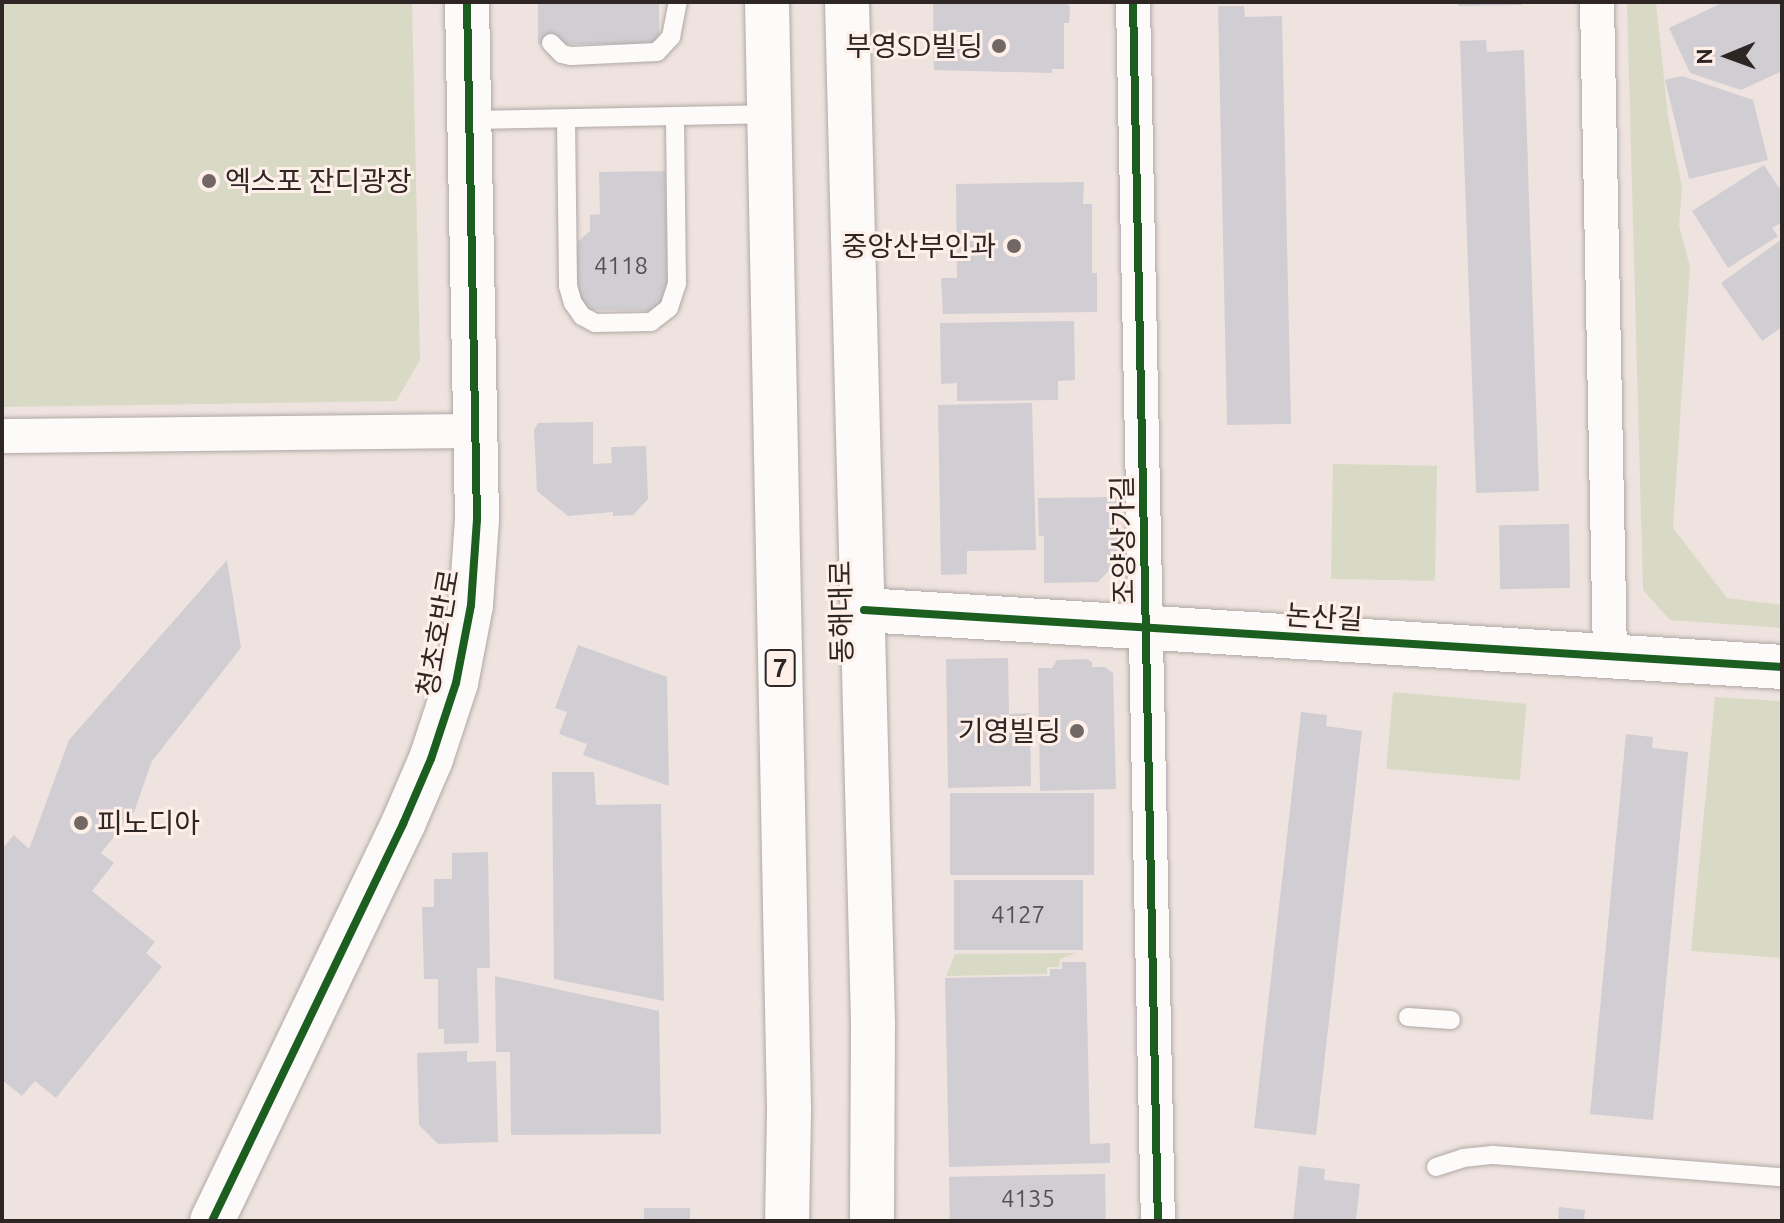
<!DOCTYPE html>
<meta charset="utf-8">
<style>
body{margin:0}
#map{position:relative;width:1784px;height:1223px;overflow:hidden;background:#eee3df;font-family:Ubuntu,"Noto Sans KR",sans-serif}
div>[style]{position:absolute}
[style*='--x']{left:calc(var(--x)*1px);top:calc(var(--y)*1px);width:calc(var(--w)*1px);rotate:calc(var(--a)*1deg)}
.green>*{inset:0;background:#d8dac5;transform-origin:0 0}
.building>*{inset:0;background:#d1ced3;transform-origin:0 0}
.roads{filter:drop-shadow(0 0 2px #b0a8a5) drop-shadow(0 0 2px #b0a8a5)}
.lane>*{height:18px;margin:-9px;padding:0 9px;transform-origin:9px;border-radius:9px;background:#fcfbfa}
.street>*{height:34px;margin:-17px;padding:0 17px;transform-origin:17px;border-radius:17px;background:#fcfbfa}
.secondary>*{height:44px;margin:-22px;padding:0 22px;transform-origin:22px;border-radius:22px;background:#fcfbfa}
.primary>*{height:44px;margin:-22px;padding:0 22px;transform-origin:22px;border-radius:22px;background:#fcfbfa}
.cycleway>*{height:8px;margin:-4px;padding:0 4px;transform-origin:4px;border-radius:4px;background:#1b5e20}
.dots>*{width:22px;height:22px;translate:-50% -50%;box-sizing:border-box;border:4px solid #feefe9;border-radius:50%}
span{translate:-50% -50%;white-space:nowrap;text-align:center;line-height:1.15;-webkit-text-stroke:6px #feefe9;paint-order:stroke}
.number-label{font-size:24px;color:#565050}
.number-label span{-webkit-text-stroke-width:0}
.shield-label span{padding:2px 6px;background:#feefe9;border:2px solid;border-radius:6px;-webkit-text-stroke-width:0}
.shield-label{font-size:26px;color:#2d2624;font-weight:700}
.poi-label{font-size:28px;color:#2d2624}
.right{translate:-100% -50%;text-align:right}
.left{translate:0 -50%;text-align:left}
.street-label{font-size:28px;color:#2d2624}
.frame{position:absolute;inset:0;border:4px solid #2d2624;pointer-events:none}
.north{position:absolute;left:1688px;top:16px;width:80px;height:80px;-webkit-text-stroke:6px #feefe9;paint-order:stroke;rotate:269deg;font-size:22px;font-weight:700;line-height:32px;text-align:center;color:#2d2624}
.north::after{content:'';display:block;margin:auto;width:28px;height:36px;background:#2d2624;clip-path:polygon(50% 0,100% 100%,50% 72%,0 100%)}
</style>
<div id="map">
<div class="green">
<i style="clip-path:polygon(2px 2px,412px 2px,420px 360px,396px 401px,2px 407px)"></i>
<i style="clip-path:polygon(1627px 2px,1656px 2px,1668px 116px,1682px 188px,1679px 225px,1690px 267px,1673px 528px,1727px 598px,1782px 605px,1782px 628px,1670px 620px,1643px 590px)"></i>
<i style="left:1333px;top:464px;width:104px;height:115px;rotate:1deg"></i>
<i style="left:1393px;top:692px;width:134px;height:77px;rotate:5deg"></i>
<i style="clip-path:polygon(1715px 697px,1782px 701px,1782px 958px,1691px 951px)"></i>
<i style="clip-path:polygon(1076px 953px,1060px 959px,1059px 967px,1047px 967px,1047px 974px,946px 976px,955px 954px)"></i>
</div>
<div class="building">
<i style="left:538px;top:2px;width:121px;height:42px"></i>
<i style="clip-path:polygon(933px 2px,1064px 2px,1070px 6px,1069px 23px,1064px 23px,1064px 69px,1052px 69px,1052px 73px,934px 70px)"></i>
<i style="clip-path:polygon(1458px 2px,1522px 2px,1522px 5px,1458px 6px)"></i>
<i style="clip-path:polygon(1724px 2px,1781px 2px,1782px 71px,1741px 90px,1690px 73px,1669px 28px)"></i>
<i style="clip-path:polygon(1218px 6px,1244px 6px,1245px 17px,1282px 16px,1291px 424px,1227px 425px)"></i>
<i style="clip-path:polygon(1486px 40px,1487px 52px,1524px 50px,1539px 491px,1476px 493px,1460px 41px)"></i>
<i style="clip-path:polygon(1682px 76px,1753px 100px,1768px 160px,1689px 179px,1665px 80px)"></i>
<i style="clip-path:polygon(1764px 165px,1782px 192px,1782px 222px,1772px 228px,1778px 236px,1728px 268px,1692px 211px)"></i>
<i style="clip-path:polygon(665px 171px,668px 289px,662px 303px,650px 311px,589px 310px,577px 297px,575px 244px,590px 231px,590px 215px,600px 214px,599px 172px)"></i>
<i style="clip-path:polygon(1084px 182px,1083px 204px,1092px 204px,1092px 273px,1097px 273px,1097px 312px,943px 314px,941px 278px,957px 278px,956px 184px)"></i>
<i style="clip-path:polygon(1782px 239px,1782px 327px,1762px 341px,1721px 283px)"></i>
<i style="clip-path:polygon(1074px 321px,1075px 380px,1058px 381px,1058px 400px,957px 401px,957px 383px,941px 384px,940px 323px)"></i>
<i style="clip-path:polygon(1032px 403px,1036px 550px,967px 551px,967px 574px,941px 575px,938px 405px)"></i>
<i style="clip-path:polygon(593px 422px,593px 464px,612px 463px,611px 447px,646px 446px,648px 499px,633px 515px,613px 516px,613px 512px,568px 516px,537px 491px,534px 430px,538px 423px)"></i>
<i style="clip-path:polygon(1117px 497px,1118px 561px,1098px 582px,1044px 583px,1044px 536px,1039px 536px,1038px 498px)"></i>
<i style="left:1569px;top:524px;width:64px;height:70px;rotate:89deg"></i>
<i style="clip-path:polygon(227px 560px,241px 648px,152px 761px,134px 812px,101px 853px,114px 863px,92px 891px,155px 942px,146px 953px,162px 967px,56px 1098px,35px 1081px,22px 1096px,2px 1080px,2px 849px,14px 835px,29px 849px,69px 740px)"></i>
<i style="clip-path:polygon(578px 645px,667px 677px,669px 786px,583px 755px,587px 744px,559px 734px,567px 712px,555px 708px)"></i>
<i style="clip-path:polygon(1008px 658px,1009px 714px,1030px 713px,1031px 786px,948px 788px,946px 659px)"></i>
<i style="clip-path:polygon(1087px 659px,1092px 662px,1092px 667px,1105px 667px,1113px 673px,1116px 789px,1040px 791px,1038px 668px,1052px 668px,1057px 660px)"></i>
<i style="clip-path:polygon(1301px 712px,1327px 715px,1326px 726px,1362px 731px,1316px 1135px,1254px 1128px)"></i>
<i style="clip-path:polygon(1626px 734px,1653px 737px,1652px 748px,1688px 752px,1653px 1120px,1590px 1114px)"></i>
<i style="clip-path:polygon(552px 772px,594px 772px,596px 805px,661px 804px,664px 1001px,554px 979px)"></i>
<i style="left:1094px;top:793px;width:82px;height:144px;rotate:90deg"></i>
<i style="clip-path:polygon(488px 852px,490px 968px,477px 968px,479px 1043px,444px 1044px,444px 1029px,438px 1029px,438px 979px,424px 979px,422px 907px,434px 907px,434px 879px,452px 879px,452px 853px)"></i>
<i style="left:1083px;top:880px;width:70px;height:129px;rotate:90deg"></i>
<i style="clip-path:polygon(1062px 962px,1086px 962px,1090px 1144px,1110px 1143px,1110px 1163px,949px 1167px,945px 978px,1050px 976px,1050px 969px,1062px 969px)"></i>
<i style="clip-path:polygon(495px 976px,659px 1011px,661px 1134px,511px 1135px,510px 1052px,496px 1052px)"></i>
<i style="clip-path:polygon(467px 1051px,467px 1062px,496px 1061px,498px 1142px,438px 1144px,419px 1125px,417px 1053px)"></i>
<i style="clip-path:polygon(1299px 1166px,1325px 1169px,1324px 1180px,1360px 1184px,1356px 1221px,1293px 1221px)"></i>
<i style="left:1105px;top:1174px;width:47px;height:156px;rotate:89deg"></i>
<i style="clip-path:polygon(1559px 1207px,1585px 1210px,1584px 1221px,1558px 1221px)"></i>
<i style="left:644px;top:1208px;width:46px;height:13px"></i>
</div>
<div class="roads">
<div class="lane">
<i style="--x:551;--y:43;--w:16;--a:45"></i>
<i style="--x:562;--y:54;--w:9;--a:13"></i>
<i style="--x:571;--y:56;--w:86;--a:-2.7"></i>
<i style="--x:657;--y:52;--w:21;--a:-47"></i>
<i style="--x:671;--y:37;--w:36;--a:-79"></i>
<i style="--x:566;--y:119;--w:167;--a:89.3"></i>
<i style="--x:568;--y:286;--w:18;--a:74"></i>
<i style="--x:573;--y:303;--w:16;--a:55"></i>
<i style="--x:582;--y:316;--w:15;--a:28"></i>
<i style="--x:595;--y:323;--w:56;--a:-1"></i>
<i style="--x:651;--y:322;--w:23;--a:-38"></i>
<i style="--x:669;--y:308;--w:25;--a:-72"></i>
<i style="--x:677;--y:284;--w:168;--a:-90.7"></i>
<i style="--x:470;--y:120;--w:299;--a:-1.1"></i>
<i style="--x:1408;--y:1017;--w:43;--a:4"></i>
<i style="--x:1436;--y:1167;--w:28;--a:-18"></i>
<i style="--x:1463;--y:1158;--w:30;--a:-6"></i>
<i style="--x:1493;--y:1155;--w:290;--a:4.4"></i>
</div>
<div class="street">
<i style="--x:1133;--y:2;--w:1219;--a:88.83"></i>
<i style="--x:1597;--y:2;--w:656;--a:88.86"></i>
<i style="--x:2;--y:436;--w:474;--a:-0.6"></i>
</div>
<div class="secondary">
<i style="--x:864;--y:610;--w:920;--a:3.55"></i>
<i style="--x:212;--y:1221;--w:441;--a:-64.3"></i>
<i style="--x:403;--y:824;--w:71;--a:-66.7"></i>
<i style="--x:431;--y:759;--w:80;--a:-71.8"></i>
<i style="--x:456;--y:683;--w:79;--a:-79.1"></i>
<i style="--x:471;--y:605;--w:86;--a:-86"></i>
<i style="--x:477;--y:519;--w:517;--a:-91.11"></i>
</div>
<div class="primary">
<i style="--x:767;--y:2;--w:1109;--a:88.86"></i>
<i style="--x:789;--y:1111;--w:110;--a:91"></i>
<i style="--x:847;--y:2;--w:1023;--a:88.54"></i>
<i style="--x:873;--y:1025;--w:196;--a:90.3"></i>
</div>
</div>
<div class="cycleway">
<i style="--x:1133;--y:2;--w:1219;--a:88.83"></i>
<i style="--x:864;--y:610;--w:920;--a:3.55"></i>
<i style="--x:212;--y:1221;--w:441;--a:-64.3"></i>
<i style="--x:403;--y:824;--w:71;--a:-66.7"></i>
<i style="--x:431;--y:759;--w:80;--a:-71.8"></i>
<i style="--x:456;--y:683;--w:79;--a:-79.1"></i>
<i style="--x:471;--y:605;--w:86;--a:-86"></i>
<i style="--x:477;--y:519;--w:517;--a:-91.11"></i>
</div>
<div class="dots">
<i style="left:999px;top:46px;background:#716865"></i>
<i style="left:209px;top:181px;background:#716865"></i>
<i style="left:1014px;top:246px;background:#716865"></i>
<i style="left:1077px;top:731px;background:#716865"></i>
<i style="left:81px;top:823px;background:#716865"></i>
</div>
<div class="number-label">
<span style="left:621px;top:266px">4118</span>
<span style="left:1018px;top:915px">4127</span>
<span style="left:1028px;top:1199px">4135</span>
</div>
<div class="shield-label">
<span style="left:780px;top:668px">7</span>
</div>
<div class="poi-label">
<span class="right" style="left:983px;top:46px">부영SD빌딩</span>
<span class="left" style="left:225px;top:181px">엑스포 잔디광장</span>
<span class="right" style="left:996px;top:246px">중앙산부인과</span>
<span class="right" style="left:1061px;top:731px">기영빌딩</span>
<span class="left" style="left:97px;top:823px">피노디아</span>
</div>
<div class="street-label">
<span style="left:1123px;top:540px;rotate:-91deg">조양상가길</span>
<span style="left:841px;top:612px;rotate:-91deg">동해대로</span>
<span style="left:1324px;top:617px;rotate:4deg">논산길</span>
<span style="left:438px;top:633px;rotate:-80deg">청초호반로</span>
</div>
<div class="frame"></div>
<div class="north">N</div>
</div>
